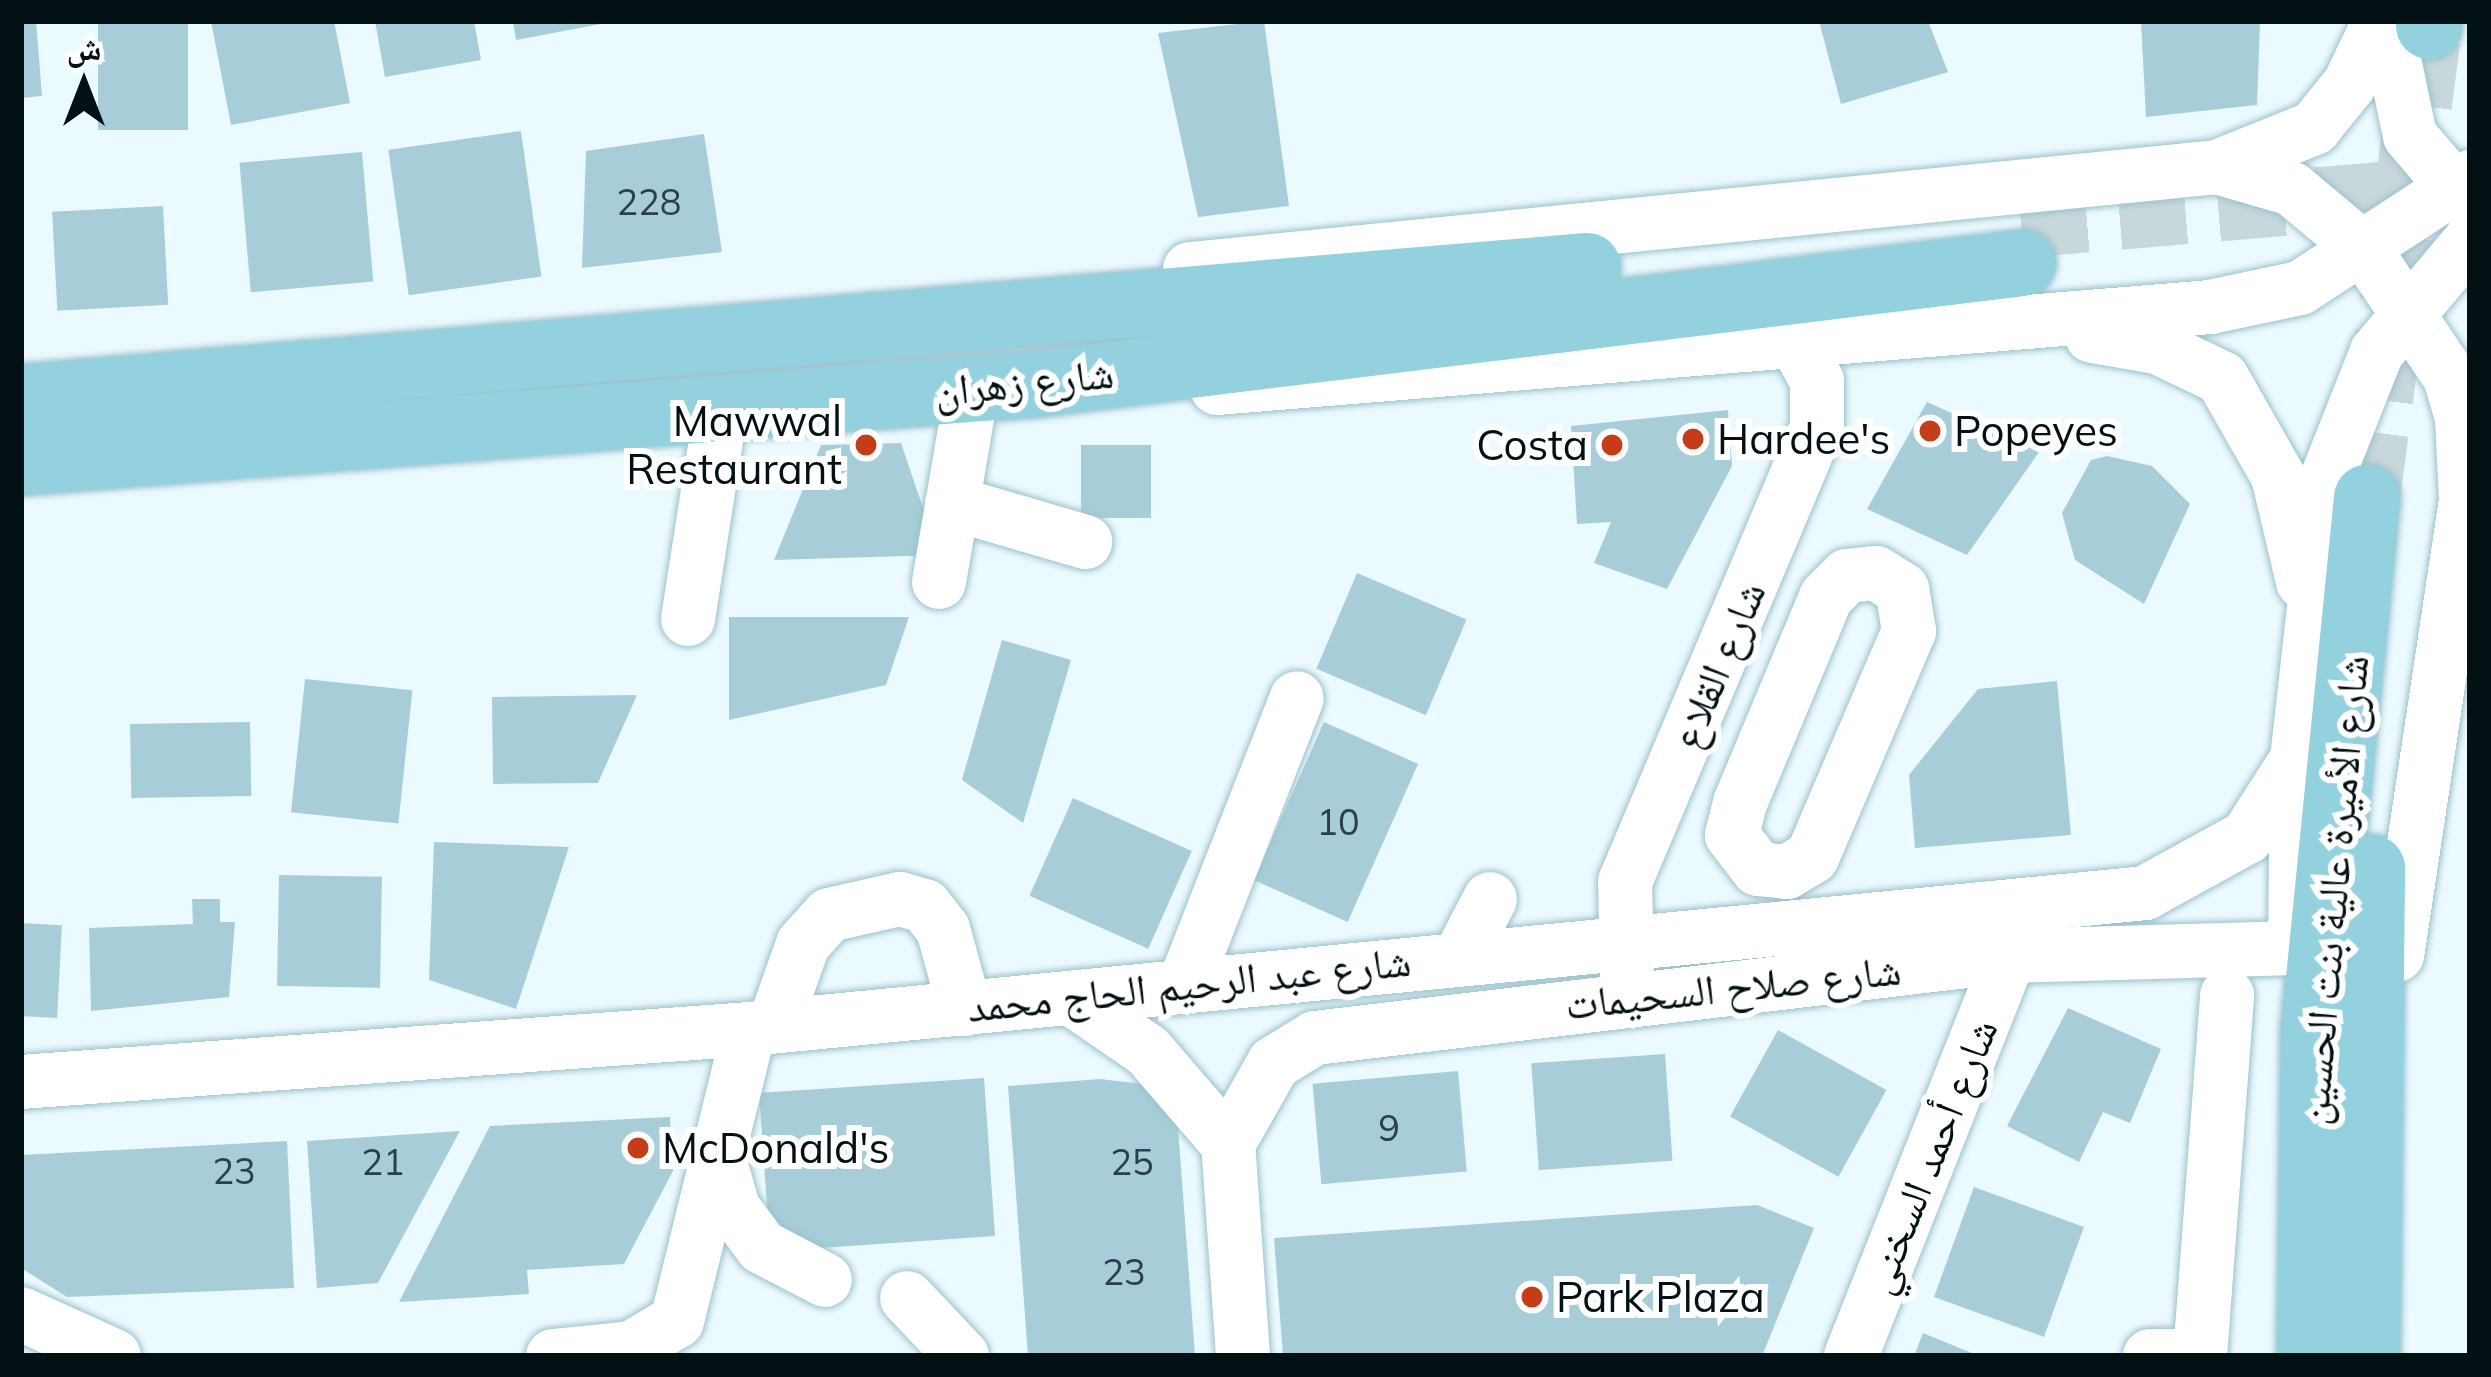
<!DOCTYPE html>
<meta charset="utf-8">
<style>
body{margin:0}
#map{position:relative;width:2491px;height:1377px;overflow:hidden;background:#ebfafe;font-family:Mulish,"Noto Naskh Arabic",sans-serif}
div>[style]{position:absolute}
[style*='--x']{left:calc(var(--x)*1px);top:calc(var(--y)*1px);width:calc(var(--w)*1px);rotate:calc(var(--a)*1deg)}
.building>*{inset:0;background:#a7ced8;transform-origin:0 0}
.major-tunnel>*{height:66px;margin-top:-33px;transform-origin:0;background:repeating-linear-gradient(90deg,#c8d7db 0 66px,transparent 0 99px)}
.roads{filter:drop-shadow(0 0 3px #9cc2cc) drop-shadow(0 0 3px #9cc2cc)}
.minor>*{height:54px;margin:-27px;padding:0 27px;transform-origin:27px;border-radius:27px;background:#fff}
.major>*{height:66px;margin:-33px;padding:0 33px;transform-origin:33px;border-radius:33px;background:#94d1de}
.dots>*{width:33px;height:33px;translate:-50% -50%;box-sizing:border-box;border:6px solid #fff;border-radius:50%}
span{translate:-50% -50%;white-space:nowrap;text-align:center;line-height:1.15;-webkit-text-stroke:12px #fff;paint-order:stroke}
.number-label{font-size:36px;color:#2c4045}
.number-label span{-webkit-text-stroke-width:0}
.street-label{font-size:42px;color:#031014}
.poi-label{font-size:42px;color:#031014}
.right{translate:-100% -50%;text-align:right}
.left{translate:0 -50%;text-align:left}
.frame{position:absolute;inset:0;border:24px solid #031014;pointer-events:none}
.north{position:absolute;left:24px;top:24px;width:120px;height:120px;-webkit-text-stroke:9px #fff;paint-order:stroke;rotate:0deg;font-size:33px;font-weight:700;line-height:48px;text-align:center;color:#031014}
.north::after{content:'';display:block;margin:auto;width:42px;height:54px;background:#031014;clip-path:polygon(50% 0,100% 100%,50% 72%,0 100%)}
</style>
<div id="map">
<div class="building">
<i style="clip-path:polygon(21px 21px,36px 21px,42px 96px,21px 98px)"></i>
<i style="left:98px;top:21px;width:90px;height:109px"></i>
<i style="clip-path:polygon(211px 21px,334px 21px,350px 103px,231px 125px)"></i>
<i style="clip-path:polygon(375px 21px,474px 21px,481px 60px,385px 77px)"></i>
<i style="clip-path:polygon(513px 21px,605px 21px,606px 23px,516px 40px)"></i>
<i style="clip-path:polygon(1264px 21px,1289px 206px,1198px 217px,1158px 33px)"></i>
<i style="clip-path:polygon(1819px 21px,1928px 21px,1948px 72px,1841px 104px)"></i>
<i style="clip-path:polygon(2141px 21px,2260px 21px,2257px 105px,2146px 117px)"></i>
<i style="left:521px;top:131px;width:147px;height:134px;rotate:82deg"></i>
<i style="clip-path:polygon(704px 134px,722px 252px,582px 268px,586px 151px)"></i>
<i style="left:362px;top:152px;width:130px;height:123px;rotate:85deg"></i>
<i style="left:163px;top:206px;width:99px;height:111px;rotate:87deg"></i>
<i style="clip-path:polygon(1927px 402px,2039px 452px,1967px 555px,1867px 509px)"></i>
<i style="clip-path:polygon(1728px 410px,1732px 466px,1667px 589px,1594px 563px,1611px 522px,1577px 524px,1571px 426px)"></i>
<i style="clip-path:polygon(901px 443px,939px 555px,774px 560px,821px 445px)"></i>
<i style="left:1081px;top:445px;width:70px;height:73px"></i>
<i style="clip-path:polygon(2107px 456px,2152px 466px,2190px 504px,2144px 604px,2075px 560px,2062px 513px,2091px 460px)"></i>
<i style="left:1357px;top:573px;width:119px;height:104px;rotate:23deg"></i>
<i style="clip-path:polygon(729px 617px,909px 617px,886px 685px,729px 720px)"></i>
<i style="clip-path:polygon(1002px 640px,1071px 660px,1023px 823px,962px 780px)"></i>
<i style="left:305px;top:679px;width:108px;height:134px;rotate:6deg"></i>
<i style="clip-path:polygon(2057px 681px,2071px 835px,1915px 848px,1909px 775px,1978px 689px)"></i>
<i style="clip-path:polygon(637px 695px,598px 783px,493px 784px,492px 697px)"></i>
<i style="left:250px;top:722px;width:74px;height:120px;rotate:89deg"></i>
<i style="left:1324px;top:722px;width:103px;height:173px;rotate:24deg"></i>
<i style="left:1073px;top:798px;width:130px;height:107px;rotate:24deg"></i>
<i style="clip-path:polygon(434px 842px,569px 847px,516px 1009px,429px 980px)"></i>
<i style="left:279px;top:875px;width:103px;height:111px;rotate:1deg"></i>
<i style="clip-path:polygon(192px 899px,220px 899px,220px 922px,235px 922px,229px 997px,91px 1011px,89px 928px,193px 924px)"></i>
<i style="left:21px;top:923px;width:41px;height:93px;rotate:3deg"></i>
<i style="clip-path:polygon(2068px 1008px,2161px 1049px,2130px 1123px,2103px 1112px,2079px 1162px,2007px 1126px)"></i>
<i style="left:1778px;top:1030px;width:124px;height:99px;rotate:29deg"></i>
<i style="left:1665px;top:1054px;width:107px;height:134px;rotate:86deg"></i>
<i style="left:1458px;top:1071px;width:101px;height:146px;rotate:85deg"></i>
<i style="clip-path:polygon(984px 1078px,995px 1236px,791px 1250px,769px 1234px,759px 1093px)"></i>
<i style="clip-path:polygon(1100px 1079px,1152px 1085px,1177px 1113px,1195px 1356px,1028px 1356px,1008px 1086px)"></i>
<i style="clip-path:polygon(670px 1117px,673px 1171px,624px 1264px,527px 1270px,529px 1294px,399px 1302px,490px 1126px)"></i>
<i style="clip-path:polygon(460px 1131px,378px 1283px,317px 1288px,307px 1141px)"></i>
<i style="clip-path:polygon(287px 1141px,294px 1288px,67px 1297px,21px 1268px,21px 1155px)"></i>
<i style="left:1974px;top:1187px;width:117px;height:117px;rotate:20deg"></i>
<i style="clip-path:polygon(1757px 1205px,1814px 1228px,1762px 1356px,1283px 1356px,1274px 1238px)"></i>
<i style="clip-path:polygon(1923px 1333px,1979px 1356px,1914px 1356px)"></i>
</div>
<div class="major-tunnel">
<i style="--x:2021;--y:225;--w:429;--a:-4.8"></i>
<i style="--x:2367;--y:498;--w:476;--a:-82.5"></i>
</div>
<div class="roads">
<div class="minor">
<i style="--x:2386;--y:21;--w:117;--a:78.2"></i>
<i style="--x:2410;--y:136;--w:92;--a:49.4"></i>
<i style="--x:2217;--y:167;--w:78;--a:16.3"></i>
<i style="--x:2292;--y:189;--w:94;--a:39.8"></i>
<i style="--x:2364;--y:249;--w:154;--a:56.1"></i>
<i style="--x:2450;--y:377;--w:43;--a:73.7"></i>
<i style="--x:2462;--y:418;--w:82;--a:87.2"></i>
<i style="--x:2466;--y:500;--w:460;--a:98.6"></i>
<i style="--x:1190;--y:269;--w:1032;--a:-5.67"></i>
<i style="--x:2217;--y:167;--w:105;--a:-21.9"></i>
<i style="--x:2314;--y:128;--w:55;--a:-50.9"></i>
<i style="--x:2349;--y:85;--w:71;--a:-64.2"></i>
<i style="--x:2092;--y:336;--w:66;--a:9.6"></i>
<i style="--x:2157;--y:347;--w:72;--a:25.5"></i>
<i style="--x:2222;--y:378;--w:113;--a:60.3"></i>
<i style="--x:2278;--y:476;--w:109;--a:76.7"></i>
<i style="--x:1217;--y:388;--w:996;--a:-4.66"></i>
<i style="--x:2210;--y:307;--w:92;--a:-11.9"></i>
<i style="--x:2300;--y:288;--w:203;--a:-33.1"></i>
<i style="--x:952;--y:503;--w:139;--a:16.3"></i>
<i style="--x:1876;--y:573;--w:31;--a:32"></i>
<i style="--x:1902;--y:589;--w:43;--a:80.5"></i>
<i style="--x:1909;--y:631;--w:246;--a:113.2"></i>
<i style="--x:1812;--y:857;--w:29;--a:149"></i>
<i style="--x:1787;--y:872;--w:29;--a:-174"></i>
<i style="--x:1758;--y:869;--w:43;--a:-127.4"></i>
<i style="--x:1732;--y:835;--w:33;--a:-76"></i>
<i style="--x:1740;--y:803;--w:223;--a:-67.3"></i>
<i style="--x:1826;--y:597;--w:30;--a:-45"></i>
<i style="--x:1847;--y:576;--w:29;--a:-6"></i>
<i style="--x:939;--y:582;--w:196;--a:-80.3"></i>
<i style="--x:688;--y:619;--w:213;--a:-81.1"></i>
<i style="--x:2295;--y:949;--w:190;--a:-89.4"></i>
<i style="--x:2297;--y:759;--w:288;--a:-83.6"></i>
<i style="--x:2329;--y:473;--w:130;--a:-68.4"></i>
<i style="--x:2377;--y:352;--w:145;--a:-50"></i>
<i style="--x:1461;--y:955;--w:63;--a:-62.6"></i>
<i style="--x:1627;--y:974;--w:92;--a:-91.2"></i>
<i style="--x:1625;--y:882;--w:493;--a:-67.1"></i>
<i style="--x:1817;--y:428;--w:47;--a:-90"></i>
<i style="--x:1817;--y:381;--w:48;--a:-118.7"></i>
<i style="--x:1184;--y:986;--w:309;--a:-68.6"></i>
<i style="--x:1071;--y:998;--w:93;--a:34.5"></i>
<i style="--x:1148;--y:1051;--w:123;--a:49.3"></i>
<i style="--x:774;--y:1026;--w:87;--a:-70.5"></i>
<i style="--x:803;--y:944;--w:39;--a:-48"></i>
<i style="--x:829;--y:915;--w:73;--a:-12.7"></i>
<i style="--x:900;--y:899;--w:26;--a:16"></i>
<i style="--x:925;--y:906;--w:29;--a:52"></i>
<i style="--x:943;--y:929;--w:83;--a:74.6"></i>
<i style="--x:21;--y:1082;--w:730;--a:-4.16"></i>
<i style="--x:749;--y:1029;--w:1403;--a:-5.56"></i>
<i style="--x:2145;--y:893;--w:116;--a:-28.8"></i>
<i style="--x:2247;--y:837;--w:93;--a:-57.3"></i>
<i style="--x:720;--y:1162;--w:48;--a:74.2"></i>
<i style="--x:733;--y:1208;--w:49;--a:53.4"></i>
<i style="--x:762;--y:1247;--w:71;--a:27.6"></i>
<i style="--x:907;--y:1298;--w:80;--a:46.5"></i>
<i style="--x:21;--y:1314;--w:102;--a:24.3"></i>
<i style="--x:553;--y:1356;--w:79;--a:-5.8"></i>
<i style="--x:632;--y:1348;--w:52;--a:-31"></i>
<i style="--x:677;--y:1321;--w:301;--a:-76.1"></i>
<i style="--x:1243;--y:1356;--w:213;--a:-94"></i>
<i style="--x:1228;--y:1144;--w:93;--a:-60.4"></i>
<i style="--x:1274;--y:1063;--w:48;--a:-31.4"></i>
<i style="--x:1315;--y:1038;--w:699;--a:-6.74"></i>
<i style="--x:2009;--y:956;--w:286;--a:-1.6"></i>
<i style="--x:1851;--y:1356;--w:430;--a:-68.4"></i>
<i style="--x:2150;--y:1356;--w:41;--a:0"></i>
<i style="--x:2200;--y:1356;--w:362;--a:-85.7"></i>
</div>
<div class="major">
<i style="--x:2429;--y:26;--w:5;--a:-90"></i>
<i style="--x:21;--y:398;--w:1572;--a:-4.82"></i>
<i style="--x:21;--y:462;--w:1017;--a:-4.4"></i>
<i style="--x:1035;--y:384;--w:995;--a:-6.98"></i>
<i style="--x:2310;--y:1356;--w:327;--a:-89.3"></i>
<i style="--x:2314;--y:1029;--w:534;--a:-84.3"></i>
<i style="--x:2367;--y:1356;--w:488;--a:-89.4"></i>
</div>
</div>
<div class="dots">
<i style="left:1930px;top:431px;background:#c53c19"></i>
<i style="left:1693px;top:439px;background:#c53c19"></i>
<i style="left:866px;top:445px;background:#c53c19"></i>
<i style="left:1612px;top:445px;background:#c53c19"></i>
<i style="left:638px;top:1148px;background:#c53c19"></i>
<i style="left:1532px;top:1297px;background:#c53c19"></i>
</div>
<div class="number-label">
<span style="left:649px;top:202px">228</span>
<span style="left:1338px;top:822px">10</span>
<span style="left:1389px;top:1128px">9</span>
<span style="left:383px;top:1162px">21</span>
<span style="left:1132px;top:1162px">25</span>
<span style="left:234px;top:1171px">23</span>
<span style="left:1124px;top:1272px">23</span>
</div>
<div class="street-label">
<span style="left:1024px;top:382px;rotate:-6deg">شارع زهران</span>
<span style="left:1718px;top:665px;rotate:-67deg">شارع القلاع</span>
<span style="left:2333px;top:890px;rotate:-85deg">شارع الأميرة عالية بنت الحسين</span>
<span style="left:1189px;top:984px;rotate:-6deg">شارع عبد الرحيم الحاج محمد</span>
<span style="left:1733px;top:987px;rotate:-6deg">شارع صلاح السحيمات</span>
<span style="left:1930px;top:1156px;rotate:-68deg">شارع أحمد السخني</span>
</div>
<div class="poi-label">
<span class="right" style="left:842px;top:445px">Mawwal<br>Restaurant</span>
<span class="left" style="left:1954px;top:431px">Popeyes</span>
<span class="left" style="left:1717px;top:439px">Hardee's</span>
<span class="right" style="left:1588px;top:445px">Costa</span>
<span class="left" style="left:662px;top:1148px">McDonald's</span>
<span class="left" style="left:1556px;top:1297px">Park Plaza</span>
</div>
<div class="frame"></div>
<div class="north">ش</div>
</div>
